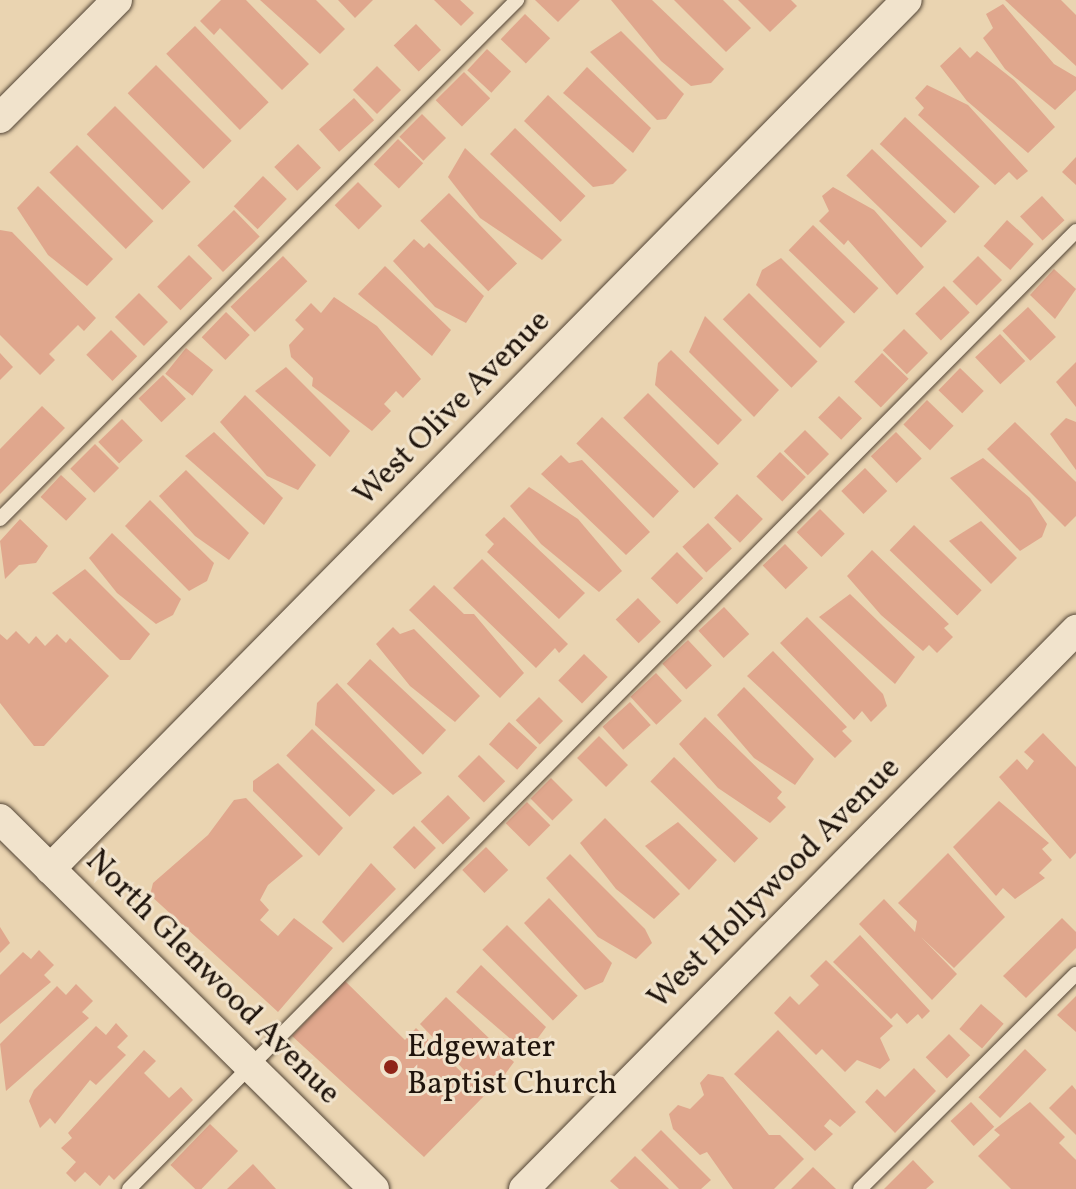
<!DOCTYPE html>
<style>
body{margin:0}
#map{position:relative;width:1076px;height:1189px;overflow:hidden;background:#ead4b1;font-family:Vollkorn,serif}
div>[style]{position:absolute}
[style*='--x']{left:calc(var(--x)*1px);top:calc(var(--y)*1px);width:calc(var(--w)*1px);rotate:calc(var(--a)*1deg)}
.building>*{inset:0;background:#e0a78d;transform-origin:0 0}
.roads{filter:drop-shadow(0 0 2px #524435) drop-shadow(0 0 2px #524435)}
.lane>*{height:14px;margin:-7px;padding:0 7px;transform-origin:7px;border-radius:7px;background:#f1e3cc}
.street>*{height:30px;margin:-15px;padding:0 15px;transform-origin:15px;border-radius:15px;background:#f1e3cc}
.dots>*{width:22px;height:22px;translate:-50% -50%;box-sizing:border-box;border:4px solid #f1e3cc;border-radius:50%}
span{translate:-50% -50%;white-space:nowrap;text-align:center;line-height:1.15;-webkit-text-stroke:6px #f1e3cc;paint-order:stroke}
.street-label{font-size:32px;color:#1f140c}
.poi-label{font-size:32px;color:#1f140c}
.left{translate:0 -50%;text-align:left}
</style>
<div id="map">
<div class="building">
<i style="clip-path:polygon(221px 0,246px 0,309px 64px,282px 90px,220px 28px,214px 35px,200px 21px)"></i>
<i style="clip-path:polygon(260px 0,316px 0,345px 29px,320px 54px)"></i>
<i style="clip-path:polygon(338px 0,373px 0,355px 18px)"></i>
<i style="clip-path:polygon(434px 0,460px 0,474px 13px,461px 26px)"></i>
<i style="clip-path:polygon(535px 0,580px 0,558px 22px)"></i>
<i style="clip-path:polygon(611px 0,652px 0,724px 69px,711px 83px,691px 86px,661px 61px)"></i>
<i style="clip-path:polygon(674px 0,723px 0,751px 28px,726px 52px)"></i>
<i style="clip-path:polygon(738px 0,791px 0,797px 6px,770px 32px)"></i>
<i style="clip-path:polygon(1005px 0,1061px 0,1076px 15px,1076px 66px)"></i>
<i style="clip-path:polygon(1003px 4px,1054px 64px,1076px 77px,1076px 90px,1055px 110px,1005px 69px,983px 38px,993px 28px,986px 14px)"></i>
<i style="left:525px;top:14px;width:35px;height:35px;rotate:44deg"></i>
<i style="left:416px;top:24px;width:36px;height:31px;rotate:46deg"></i>
<i style="left:195px;top:26px;width:106px;height:40px;rotate:46deg"></i>
<i style="clip-path:polygon(621px 31px,684px 94px,666px 119px,657px 120px,590px 52px)"></i>
<i style="clip-path:polygon(960px 47px,970px 58px,977px 51px,1014px 80px,1055px 127px,1028px 153px,967px 101px,940px 66px)"></i>
<i style="left:487px;top:49px;width:33px;height:29px;rotate:43deg"></i>
<i style="left:156px;top:65px;width:107px;height:40px;rotate:45deg"></i>
<i style="left:377px;top:66px;width:34px;height:34px;rotate:45deg"></i>
<i style="clip-path:polygon(587px 67px,651px 128px,633px 153px,563px 93px)"></i>
<i style="left:464px;top:72px;width:37px;height:40px;rotate:45deg"></i>
<i style="clip-path:polygon(927px 85px,968px 105px,1028px 171px,1017px 180px,1009px 172px,995px 185px,918px 115px,924px 108px,915px 98px)"></i>
<i style="clip-path:polygon(548px 95px,627px 170px,613px 184px,593px 187px,524px 121px)"></i>
<i style="left:354px;top:98px;width:30px;height:47px;rotate:48deg"></i>
<i style="left:115px;top:106px;width:107px;height:40px;rotate:45deg"></i>
<i style="left:422px;top:114px;width:34px;height:32px;rotate:45deg"></i>
<i style="left:905px;top:117px;width:102px;height:37px;rotate:43deg"></i>
<i style="left:515px;top:128px;width:98px;height:36px;rotate:44deg"></i>
<i style="left:398px;top:139px;width:35px;height:35px;rotate:44deg"></i>
<i style="left:298px;top:144px;width:33px;height:33px;rotate:46deg"></i>
<i style="left:77px;top:145px;width:108px;height:39px;rotate:45deg"></i>
<i style="clip-path:polygon(465px 148px,562px 240px,542px 260px,480px 218px,448px 177px)"></i>
<i style="left:872px;top:149px;width:104px;height:37px;rotate:44deg"></i>
<i style="clip-path:polygon(1076px 157px,1076px 185px,1062px 172px)"></i>
<i style="left:263px;top:176px;width:33px;height:42px;rotate:44deg"></i>
<i style="left:358px;top:182px;width:34px;height:33px;rotate:45deg"></i>
<i style="clip-path:polygon(38px 186px,113px 259px,87px 286px,48px 255px,17px 208px)"></i>
<i style="clip-path:polygon(833px 187px,874px 210px,924px 267px,897px 295px,848px 240px,844px 245px,819px 221px,829px 211px,822px 196px)"></i>
<i style="left:449px;top:193px;width:98px;height:40px;rotate:46deg"></i>
<i style="left:1042px;top:196px;width:33px;height:30px;rotate:47deg"></i>
<i style="left:234px;top:210px;width:37px;height:51px;rotate:46deg"></i>
<i style="left:1007px;top:220px;width:36px;height:35px;rotate:42deg"></i>
<i style="left:813px;top:225px;width:91px;height:35px;rotate:44deg"></i>
<i style="clip-path:polygon(0 230px,12px 232px,96px 318px,84px 331px,78px 325px,49px 354px,55px 360px,40px 375px,0 335px)"></i>
<i style="clip-path:polygon(414px 239px,424px 248px,429px 243px,484px 296px,466px 323px,435px 307px,393px 261px)"></i>
<i style="left:189px;top:255px;width:33px;height:45px;rotate:45deg"></i>
<i style="left:283px;top:256px;width:35px;height:73px;rotate:46deg"></i>
<i style="left:978px;top:256px;width:34px;height:36px;rotate:45deg"></i>
<i style="clip-path:polygon(781px 258px,845px 322px,820px 348px,756px 285px,762px 270px)"></i>
<i style="clip-path:polygon(385px 266px,451px 330px,432px 356px,358px 294px)"></i>
<i style="clip-path:polygon(1054px 269px,1076px 289px,1055px 319px,1030px 295px)"></i>
<i style="left:944px;top:286px;width:37px;height:40px;rotate:46deg"></i>
<i style="left:139px;top:293px;width:41px;height:34px;rotate:45deg"></i>
<i style="left:749px;top:293px;width:97px;height:37px;rotate:45deg"></i>
<i style="clip-path:polygon(334px 297px,377px 326px,421px 379px,403px 398px,396px 391px,384px 404px,391px 411px,372px 431px,312px 386px,313px 378px,291px 357px,289px 345px,304px 329px,295px 320px,311px 303px,321px 313px)"></i>
<i style="left:1028px;top:307px;width:41px;height:35px;rotate:47deg"></i>
<i style="left:226px;top:312px;width:33px;height:35px;rotate:44deg"></i>
<i style="clip-path:polygon(705px 316px,779px 390px,754px 417px,689px 352px)"></i>
<i style="left:904px;top:329px;width:34px;height:30px;rotate:45deg"></i>
<i style="left:111px;top:330px;width:37px;height:35px;rotate:45deg"></i>
<i style="left:1000px;top:334px;width:37px;height:34px;rotate:47deg"></i>
<i style="left:186px;top:348px;width:35px;height:33px;rotate:39deg"></i>
<i style="clip-path:polygon(671px 350px,742px 420px,718px 445px,655px 385px,658px 363px)"></i>
<i style="clip-path:polygon(0 353px,13px 367px,0 380px)"></i>
<i style="left:882px;top:353px;width:37px;height:40px;rotate:44deg"></i>
<i style="clip-path:polygon(1076px 362px,1076px 407px,1056px 382px)"></i>
<i style="clip-path:polygon(286px 367px,350px 431px,330px 457px,255px 391px)"></i>
<i style="left:960px;top:368px;width:33px;height:31px;rotate:44deg"></i>
<i style="left:163px;top:375px;width:33px;height:34px;rotate:46deg"></i>
<i style="left:648px;top:393px;width:100px;height:35px;rotate:45deg"></i>
<i style="clip-path:polygon(245px 395px,316px 465px,298px 490px,267px 476px,220px 422px)"></i>
<i style="left:839px;top:396px;width:32px;height:30px;rotate:44deg"></i>
<i style="left:927px;top:400px;width:37px;height:34px;rotate:44deg"></i>
<i style="clip-path:polygon(42px 406px,65px 428px,0 494px,0 449px)"></i>
<i style="left:602px;top:417px;width:107px;height:37px;rotate:44deg"></i>
<i style="clip-path:polygon(1066px 418px,1076px 422px,1076px 470px,1050px 434px)"></i>
<i style="left:122px;top:419px;width:30px;height:33px;rotate:46deg"></i>
<i style="clip-path:polygon(1015px 422px,1076px 482px,1076px 516px,1065px 527px,987px 449px)"></i>
<i style="left:805px;top:430px;width:34px;height:30px;rotate:45deg"></i>
<i style="clip-path:polygon(214px 432px,283px 498px,264px 525px,185px 456px)"></i>
<i style="left:896px;top:432px;width:37px;height:35px;rotate:46deg"></i>
<i style="left:95px;top:444px;width:34px;height:35px;rotate:45deg"></i>
<i style="left:780px;top:452px;width:36px;height:34px;rotate:44deg"></i>
<i style="clip-path:polygon(561px 455px,569px 463px,582px 460px,650px 532px,626px 555px,541px 474px)"></i>
<i style="clip-path:polygon(983px 458px,1030px 498px,1047px 524px,1042px 537px,1020px 551px,950px 478px)"></i>
<i style="left:865px;top:468px;width:32px;height:33px;rotate:46deg"></i>
<i style="clip-path:polygon(186px 470px,249px 533px,229px 560px,195px 536px,159px 496px)"></i>
<i style="left:61px;top:475px;width:35px;height:30px;rotate:43deg"></i>
<i style="clip-path:polygon(529px 487px,578px 519px,622px 571px,599px 592px,541px 544px,510px 506px)"></i>
<i style="left:737px;top:494px;width:36px;height:33px;rotate:44deg"></i>
<i style="clip-path:polygon(150px 500px,214px 563px,207px 581px,189px 591px,125px 526px)"></i>
<i style="left:820px;top:509px;width:35px;height:33px;rotate:45deg"></i>
<i style="clip-path:polygon(504px 517px,585px 593px,559px 619px,487px 552px,494px 544px,485px 535px)"></i>
<i style="clip-path:polygon(20px 519px,48px 546px,36px 563px,19px 565px,5px 579px,0 541px)"></i>
<i style="clip-path:polygon(981px 521px,1017px 558px,991px 584px,949px 541px)"></i>
<i style="left:708px;top:523px;width:35px;height:35px;rotate:47deg"></i>
<i style="left:914px;top:525px;width:94px;height:35px;rotate:44deg"></i>
<i style="clip-path:polygon(112px 533px,181px 599px,173px 615px,156px 624px,117px 593px,89px 558px)"></i>
<i style="left:785px;top:544px;width:33px;height:31px;rotate:46deg"></i>
<i style="clip-path:polygon(872px 550px,949px 624px,944px 628px,953px 637px,937px 653px,929px 645px,923px 651px,881px 615px,847px 576px)"></i>
<i style="left:677px;top:552px;width:37px;height:37px;rotate:45deg"></i>
<i style="clip-path:polygon(482px 559px,568px 644px,559px 653px,555px 648px,536px 668px,453px 588px)"></i>
<i style="clip-path:polygon(85px 569px,150px 634px,130px 660px,120px 660px,52px 593px)"></i>
<i style="clip-path:polygon(434px 585px,464px 614px,474px 614px,524px 673px,500px 698px,409px 610px)"></i>
<i style="clip-path:polygon(850px 594px,915px 657px,895px 684px,819px 617px)"></i>
<i style="left:638px;top:598px;width:33px;height:31px;rotate:46deg"></i>
<i style="left:724px;top:607px;width:37px;height:35px;rotate:47deg"></i>
<i style="clip-path:polygon(807px 617px,883px 694px,887px 706px,871px 722px,862px 711px,854px 720px,780px 643px)"></i>
<i style="clip-path:polygon(393px 627px,400px 634px,414px 629px,480px 696px,455px 722px,410px 686px,376px 644px)"></i>
<i style="clip-path:polygon(16px 631px,29px 644px,36px 636px,45px 646px,57px 634px,66px 643px,70px 638px,109px 676px,44px 746px,34px 746px,0 703px,0 634px,7px 640px)"></i>
<i style="left:688px;top:640px;width:35px;height:35px;rotate:47deg"></i>
<i style="clip-path:polygon(773px 651px,847px 727px,842px 731px,852px 741px,835px 758px,747px 676px)"></i>
<i style="left:584px;top:654px;width:33px;height:37px;rotate:44deg"></i>
<i style="left:370px;top:659px;width:104px;height:34px;rotate:43deg"></i>
<i style="left:656px;top:673px;width:38px;height:35px;rotate:47deg"></i>
<i style="clip-path:polygon(337px 683px,422px 773px,393px 795px,315px 725px,317px 703px)"></i>
<i style="clip-path:polygon(744px 687px,814px 759px,795px 785px,754px 758px,717px 715px)"></i>
<i style="left:539px;top:697px;width:34px;height:33px;rotate:45deg"></i>
<i style="left:630px;top:702px;width:31px;height:37px;rotate:48deg"></i>
<i style="clip-path:polygon(705px 717px,782px 792px,777px 798px,786px 807px,770px 823px,718px 788px,679px 744px)"></i>
<i style="left:509px;top:722px;width:38px;height:30px;rotate:42deg"></i>
<i style="left:312px;top:729px;width:88px;height:37px;rotate:44deg"></i>
<i style="clip-path:polygon(1043px 733px,1076px 767px,1076px 853px,1070px 859px,999px 777px,1017px 759px,1027px 770px,1034px 761px,1024px 752px)"></i>
<i style="left:599px;top:736px;width:41px;height:31px;rotate:45deg"></i>
<i style="left:479px;top:755px;width:37px;height:30px;rotate:45deg"></i>
<i style="left:674px;top:757px;width:117px;height:34px;rotate:44deg"></i>
<i style="clip-path:polygon(278px 763px,343px 828px,319px 856px,253px 791px,253px 781px)"></i>
<i style="left:551px;top:778px;width:31px;height:29px;rotate:45deg"></i>
<i style="left:448px;top:795px;width:32px;height:38px;rotate:46deg"></i>
<i style="clip-path:polygon(246px 798px,303px 856px,268px 885px,260px 900px,269px 910px,260px 920px,278px 936px,294px 918px,333px 948px,278px 1012px,150px 895px,153px 883px,208px 835px,234px 800px)"></i>
<i style="clip-path:polygon(999px 801px,1049px 843px,1042px 849px,1052px 860px,1039px 873px,1045px 878px,1015px 899px,1003px 888px,996px 896px,953px 847px)"></i>
<i style="left:527px;top:802px;width:33px;height:30px;rotate:45deg"></i>
<i style="clip-path:polygon(605px 818px,680px 894px,654px 919px,616px 889px,580px 843px)"></i>
<i style="clip-path:polygon(678px 822px,717px 860px,689px 890px,645px 846px)"></i>
<i style="left:414px;top:826px;width:31px;height:30px;rotate:45deg"></i>
<i style="left:486px;top:847px;width:32px;height:33px;rotate:46deg"></i>
<i style="clip-path:polygon(948px 853px,1005px 917px,954px 968px,921px 937px,957px 974px,932px 1000px,859px 924px,884px 899px,915px 932px,917px 921px,898px 903px)"></i>
<i style="clip-path:polygon(570px 854px,645px 929px,652px 943px,636px 959px,598px 937px,546px 878px)"></i>
<i style="clip-path:polygon(371px 863px,396px 889px,343px 943px,322px 922px)"></i>
<i style="clip-path:polygon(549px 898px,612px 963px,603px 982px,585px 990px,524px 923px)"></i>
<i style="clip-path:polygon(1062px 918px,1076px 932px,1076px 948px,1026px 998px,1003px 976px)"></i>
<i style="left:507px;top:925px;width:100px;height:35px;rotate:45deg"></i>
<i style="clip-path:polygon(0 927px,10px 943px,0 953px)"></i>
<i style="clip-path:polygon(860px 935px,930px 1011px,922px 1019px,918px 1014px,907px 1024px,897px 1013px,891px 1019px,833px 962px)"></i>
<i style="clip-path:polygon(39px 950px,54px 965px,44px 975px,51px 982px,0 1024px,0 975px,23px 952px,31px 959px)"></i>
<i style="clip-path:polygon(826px 960px,893px 1026px,880px 1038px,890px 1060px,880px 1069px,857px 1060px,845px 1072px,822px 1049px,816px 1055px,774px 1013px,790px 996px,799px 1005px,819px 985px,810px 976px)"></i>
<i style="clip-path:polygon(481px 965px,546px 1027px,527px 1053px,456px 992px)"></i>
<i style="clip-path:polygon(345px 981px,405px 1040px,416px 1028px,485px 1095px,424px 1157px,292px 1036px)"></i>
<i style="clip-path:polygon(76px 984px,93px 1001px,82px 1012px,89px 1018px,6px 1091px,0 1044px,57px 986px,66px 995px)"></i>
<i style="clip-path:polygon(1076px 996px,1076px 1032px,1057px 1015px)"></i>
<i style="clip-path:polygon(446px 997px,514px 1062px,494px 1089px,467px 1073px,420px 1024px)"></i>
<i style="left:981px;top:1004px;width:30px;height:33px;rotate:41deg"></i>
<i style="clip-path:polygon(116px 1023px,128px 1036px,117px 1047px,126px 1055px,96px 1085px,90px 1080px,55px 1124px,50px 1118px,40px 1128px,29px 1101px,34px 1090px,96px 1026px,106px 1035px)"></i>
<i style="clip-path:polygon(778px 1030px,856px 1112px,840px 1127px,830px 1119px,824px 1126px,833px 1134px,815px 1151px,734px 1074px)"></i>
<i style="left:949px;top:1034px;width:30px;height:33px;rotate:45deg"></i>
<i style="left:1025px;top:1049px;width:30px;height:67px;rotate:44deg"></i>
<i style="clip-path:polygon(144px 1050px,156px 1061px,144px 1073px,169px 1098px,181px 1087px,193px 1100px,114px 1180px,109px 1175px,100px 1186px,85px 1172px,75px 1182px,66px 1173px,76px 1162px,61px 1148px,72px 1138px,68px 1133px)"></i>
<i style="clip-path:polygon(914px 1068px,936px 1091px,895px 1133px,865px 1102px,877px 1089px,885px 1097px)"></i>
<i style="clip-path:polygon(708px 1074px,723px 1077px,769px 1135px,780px 1135px,804px 1159px,774px 1189px,733px 1189px,707px 1152px,700px 1155px,673px 1129px,669px 1114px,678px 1105px,690px 1109px,704px 1095px,700px 1083px)"></i>
<i style="clip-path:polygon(1072px 1085px,1076px 1090px,1076px 1135px,1049px 1108px)"></i>
<i style="left:971px;top:1102px;width:34px;height:28px;rotate:47deg"></i>
<i style="clip-path:polygon(1030px 1102px,1065px 1137px,1059px 1143px,1076px 1160px,1076px 1189px,1011px 1189px,978px 1156px,1000px 1135px,994px 1130px)"></i>
<i style="left:210px;top:1124px;width:39px;height:57px;rotate:44deg"></i>
<i style="clip-path:polygon(661px 1130px,711px 1180px,701px 1189px,679px 1189px,641px 1150px)"></i>
<i style="clip-path:polygon(635px 1156px,669px 1189px,619px 1189px,610px 1181px)"></i>
<i style="clip-path:polygon(913px 1160px,934px 1182px,926px 1189px,884px 1189px)"></i>
<i style="clip-path:polygon(253px 1164px,276px 1189px,227px 1189px)"></i>
<i style="clip-path:polygon(813px 1167px,836px 1189px,791px 1189px)"></i>
</div>
<div class="roads">
<div class="lane">
<i style="--x:0;--y:519;--w:733;--a:-45.11"></i>
<i style="--x:129;--y:1189;--w:1347;--a:-45.33"></i>
<i style="--x:860;--y:1189;--w:305;--a:-44.9"></i>
</div>
<div class="street">
<i style="--x:0;--y:118;--w:166;--a:-45.2"></i>
<i style="--x:0;--y:819;--w:526;--a:44.69"></i>
<i style="--x:50;--y:869;--w:1220;--a:-45.4"></i>
<i style="--x:524;--y:1189;--w:786;--a:-45.36"></i>
</div>
</div>
<div class="dots">
<i style="left:391px;top:1067px;background:#8f2418"></i>
</div>
<div class="street-label">
<span style="left:453px;top:409px;rotate:-45deg">West Olive Avenue</span>
<span style="left:775px;top:884px;rotate:-45deg">West Hollywood Avenue</span>
<span style="left:212px;top:978px;rotate:45deg">North Glenwood Avenue</span>
</div>
<div class="poi-label">
<span class="left" style="left:407px;top:1067px">Edgewater<br>Baptist Church</span>
</div>
</div>
